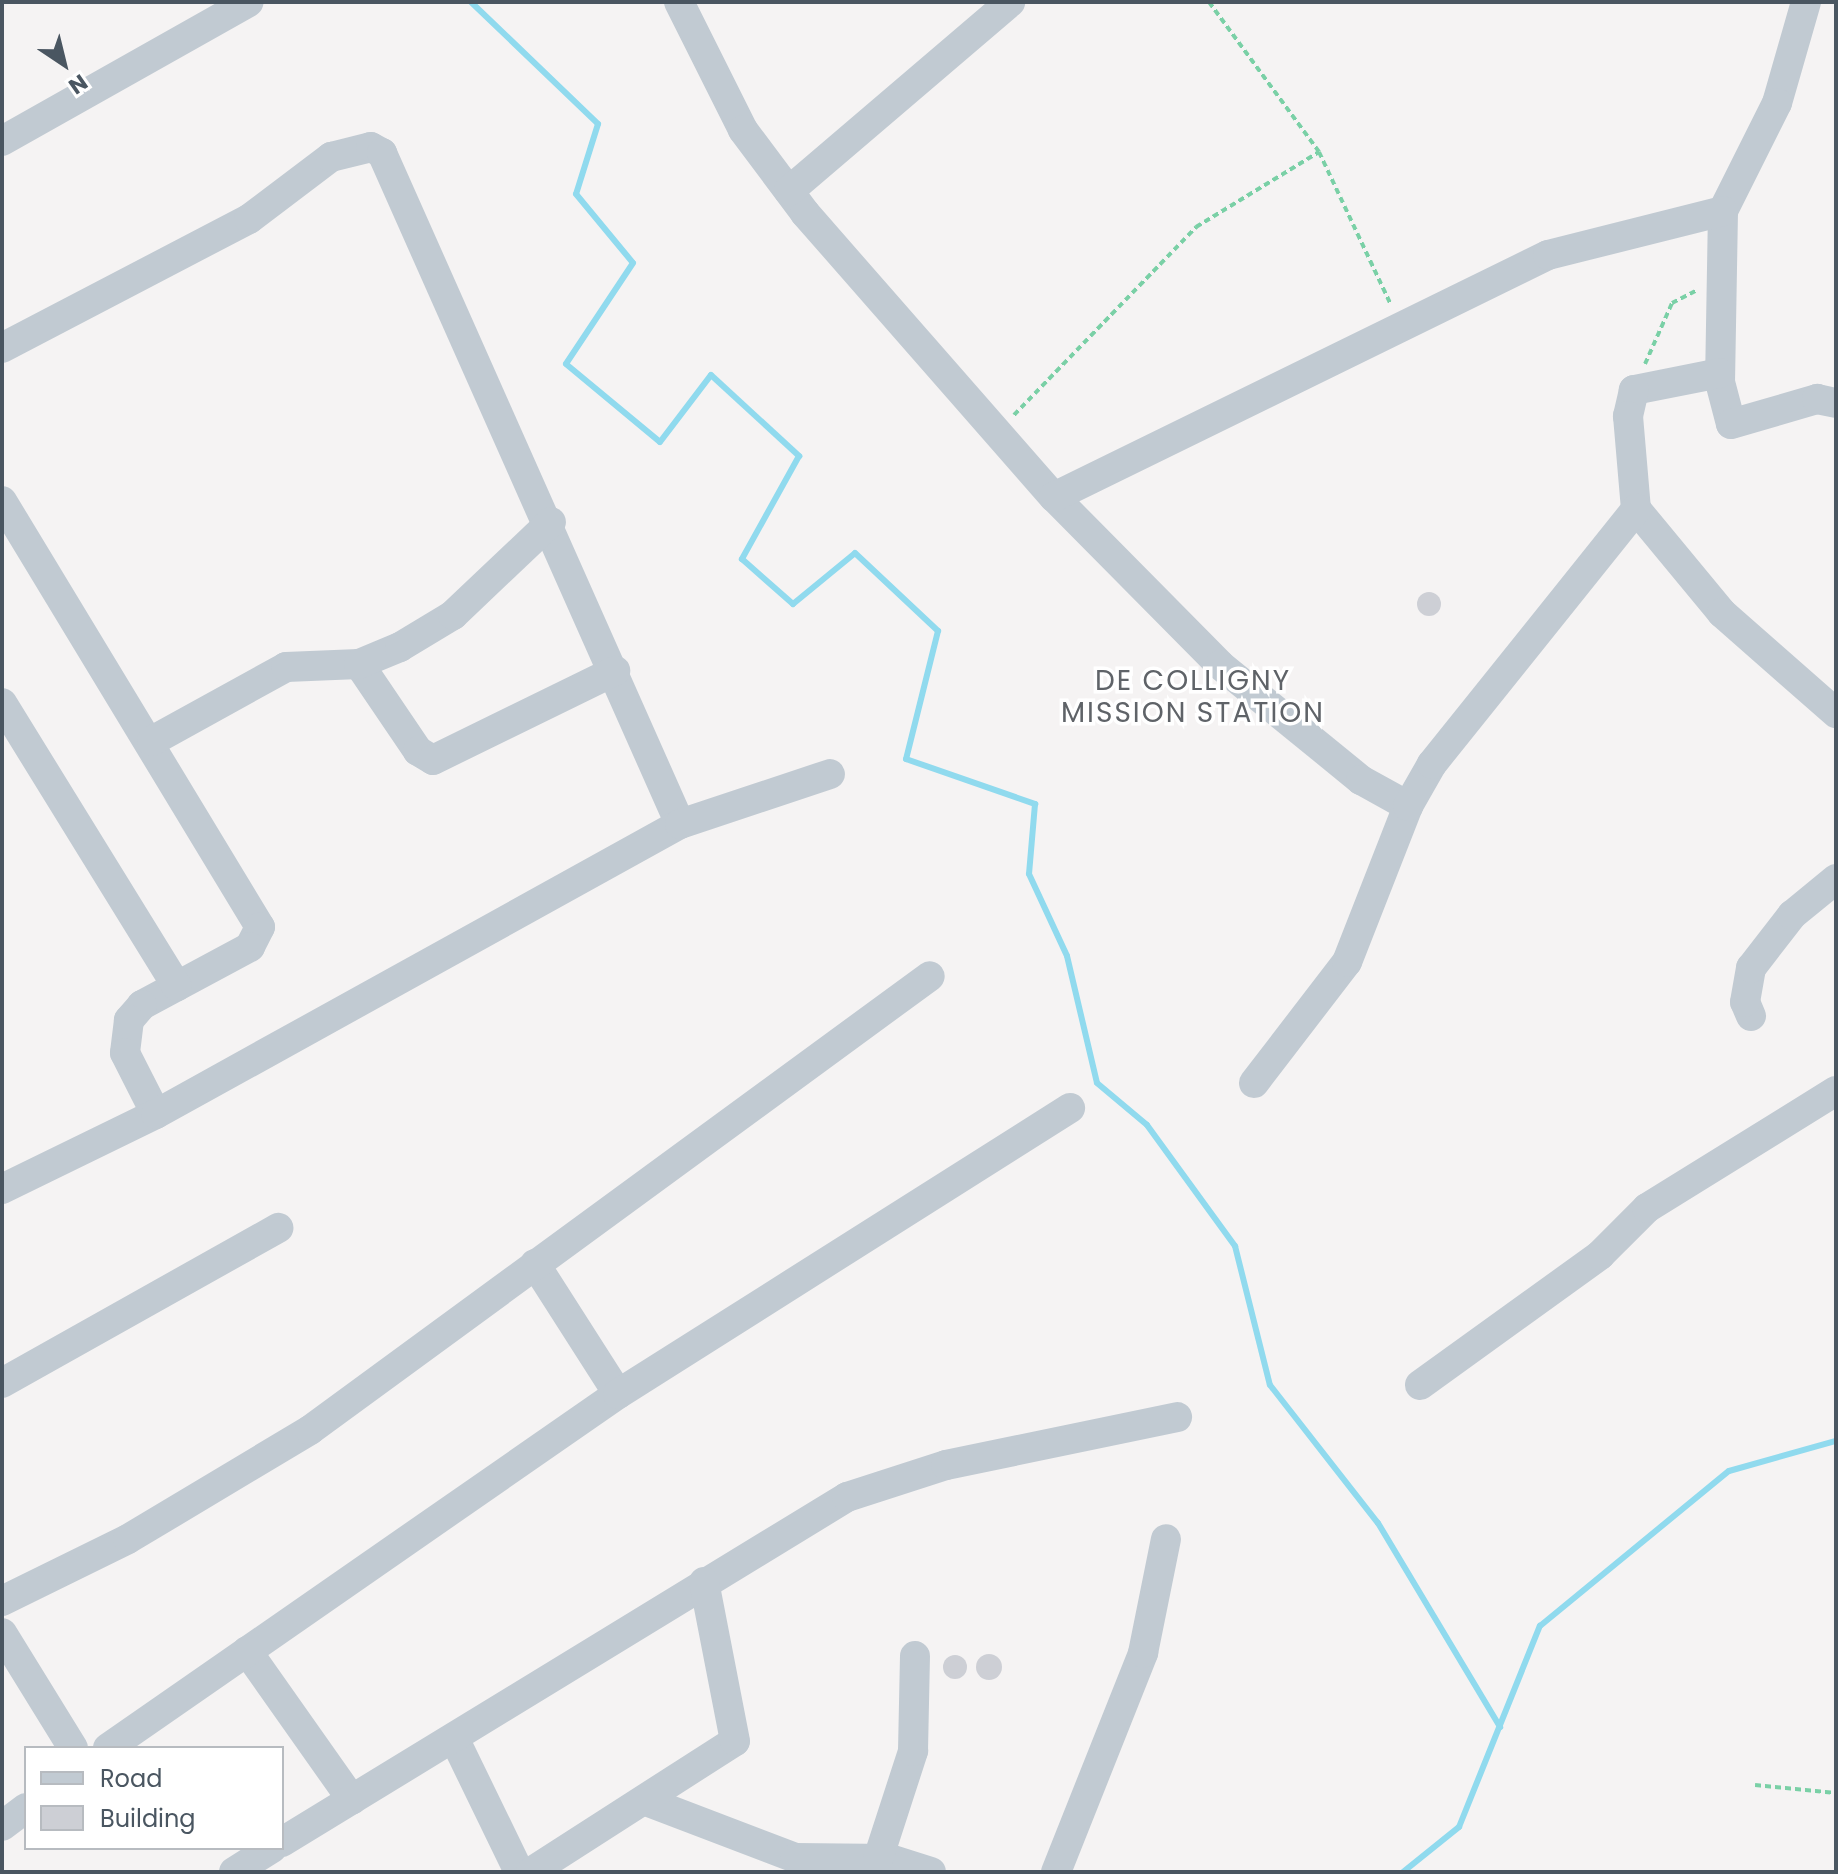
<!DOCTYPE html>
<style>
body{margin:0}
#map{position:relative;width:1838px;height:1874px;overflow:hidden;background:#f5f3f3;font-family:Poppins,sans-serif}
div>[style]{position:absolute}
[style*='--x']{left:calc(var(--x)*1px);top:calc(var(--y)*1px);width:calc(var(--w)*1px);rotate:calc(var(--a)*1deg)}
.stream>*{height:6px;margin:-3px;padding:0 3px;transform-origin:3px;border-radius:3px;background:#90daee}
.building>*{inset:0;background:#cdcfd5}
.round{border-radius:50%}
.path>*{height:4px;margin-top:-2px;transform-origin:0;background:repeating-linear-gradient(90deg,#7ad0a6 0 6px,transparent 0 10px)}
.minor>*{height:30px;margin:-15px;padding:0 15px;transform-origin:15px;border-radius:15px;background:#c1cad2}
span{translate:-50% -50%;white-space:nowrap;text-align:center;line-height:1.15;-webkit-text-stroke:7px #fff;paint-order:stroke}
.quarter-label{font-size:28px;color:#5f6368;letter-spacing:2px}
.frame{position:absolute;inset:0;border:4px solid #4a5661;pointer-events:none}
.legend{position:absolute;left:24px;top:1746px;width:260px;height:104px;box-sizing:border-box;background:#fff;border:2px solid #b7bbc0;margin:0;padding:10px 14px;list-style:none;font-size:24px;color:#4a5661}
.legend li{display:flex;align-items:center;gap:16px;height:40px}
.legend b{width:40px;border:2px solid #b7bbc0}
.north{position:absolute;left:24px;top:24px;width:80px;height:80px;-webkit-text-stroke:6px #fff;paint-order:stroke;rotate:145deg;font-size:22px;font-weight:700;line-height:32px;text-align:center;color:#4a5661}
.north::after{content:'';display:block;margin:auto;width:28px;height:36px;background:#4a5661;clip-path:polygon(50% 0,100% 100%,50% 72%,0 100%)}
</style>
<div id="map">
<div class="stream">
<i style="--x:471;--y:2;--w:176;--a:43.8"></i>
<i style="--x:598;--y:124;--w:73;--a:107.4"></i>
<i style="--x:576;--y:194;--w:89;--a:50.4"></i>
<i style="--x:633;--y:263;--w:121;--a:123.6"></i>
<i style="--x:566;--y:364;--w:122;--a:39.7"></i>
<i style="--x:660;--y:442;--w:84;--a:-52.7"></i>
<i style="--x:711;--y:375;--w:120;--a:42.6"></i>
<i style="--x:799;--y:456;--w:118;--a:119"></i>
<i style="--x:742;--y:559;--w:68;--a:41.4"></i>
<i style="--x:793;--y:604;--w:80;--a:-39.4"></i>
<i style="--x:855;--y:553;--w:114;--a:43.2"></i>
<i style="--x:938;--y:631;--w:132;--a:104"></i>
<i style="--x:906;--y:759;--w:137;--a:19.2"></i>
<i style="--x:1035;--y:804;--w:70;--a:94.9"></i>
<i style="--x:1029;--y:874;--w:90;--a:65.1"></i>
<i style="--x:1067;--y:956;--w:130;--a:76.7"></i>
<i style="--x:1097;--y:1083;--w:65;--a:40"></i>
<i style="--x:1147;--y:1125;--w:150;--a:54"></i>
<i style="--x:1235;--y:1246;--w:143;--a:75.9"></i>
<i style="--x:1270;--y:1385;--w:175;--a:52"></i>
<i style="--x:1378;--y:1523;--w:238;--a:59.1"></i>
<i style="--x:1403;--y:1872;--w:72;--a:-38.8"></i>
<i style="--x:1459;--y:1827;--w:217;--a:-68.1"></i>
<i style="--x:1540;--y:1626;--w:244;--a:-39.4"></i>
<i style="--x:1729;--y:1471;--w:111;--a:-15.7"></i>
</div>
<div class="building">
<i class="round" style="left:1417px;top:592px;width:24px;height:24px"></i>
<i class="round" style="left:976px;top:1654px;width:26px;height:26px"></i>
<i class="round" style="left:943px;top:1655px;width:24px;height:24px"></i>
</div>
<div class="path">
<i style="--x:1209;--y:2;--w:186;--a:53.7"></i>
<i style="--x:1319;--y:152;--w:169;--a:64.8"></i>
<i style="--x:1645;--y:364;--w:67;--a:-66.1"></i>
<i style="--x:1672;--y:303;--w:29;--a:-27"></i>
<i style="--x:1014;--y:415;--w:262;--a:-45.9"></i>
<i style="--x:1196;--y:227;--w:144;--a:-31.4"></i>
<i style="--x:1755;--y:1785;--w:81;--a:5.6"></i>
</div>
<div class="minor">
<i style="--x:679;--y:2;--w:143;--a:63.4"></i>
<i style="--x:743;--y:130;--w:104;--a:53.2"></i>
<i style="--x:805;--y:213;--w:378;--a:48.8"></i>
<i style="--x:1054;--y:497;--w:236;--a:45.3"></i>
<i style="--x:1220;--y:665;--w:182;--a:39.2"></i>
<i style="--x:1361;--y:780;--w:54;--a:29"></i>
<i style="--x:1806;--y:2;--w:105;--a:106"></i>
<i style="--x:1777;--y:103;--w:121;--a:116.6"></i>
<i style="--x:1723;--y:211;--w:171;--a:91"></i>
<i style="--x:1720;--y:382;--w:43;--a:75.3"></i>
<i style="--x:1731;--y:424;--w:90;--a:-16.2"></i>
<i style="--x:1817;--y:399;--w:19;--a:12"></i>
<i style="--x:2;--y:141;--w:283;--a:-29.4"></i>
<i style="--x:789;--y:191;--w:291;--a:-40.5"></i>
<i style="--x:2;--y:348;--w:279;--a:-27.6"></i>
<i style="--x:249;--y:219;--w:103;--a:-37.1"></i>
<i style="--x:331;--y:157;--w:41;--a:-14"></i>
<i style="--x:371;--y:147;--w:13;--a:29"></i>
<i style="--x:382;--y:153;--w:734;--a:66.05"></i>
<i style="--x:1720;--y:373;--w:88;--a:168.8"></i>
<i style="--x:1634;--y:390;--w:27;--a:103"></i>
<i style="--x:1628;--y:416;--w:93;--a:85.1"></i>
<i style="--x:1636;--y:509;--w:135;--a:50.4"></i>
<i style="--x:1722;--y:613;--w:152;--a:41.3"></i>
<i style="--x:1054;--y:497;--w:550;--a:-26.1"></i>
<i style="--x:1548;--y:255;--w:180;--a:-14.1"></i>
<i style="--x:2;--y:501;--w:498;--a:58.8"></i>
<i style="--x:260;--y:927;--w:22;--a:117"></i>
<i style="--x:250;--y:947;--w:123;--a:151.8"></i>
<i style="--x:142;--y:1005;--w:20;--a:131"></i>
<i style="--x:129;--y:1020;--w:33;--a:97"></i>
<i style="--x:125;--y:1053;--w:68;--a:63.1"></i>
<i style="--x:359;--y:664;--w:105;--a:55.9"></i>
<i style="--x:418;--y:751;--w:17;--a:31"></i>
<i style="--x:433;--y:760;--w:203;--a:-26.1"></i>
<i style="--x:2;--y:703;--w:333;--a:58.3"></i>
<i style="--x:152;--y:741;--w:153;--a:-28.9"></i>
<i style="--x:286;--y:667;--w:73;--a:-2.4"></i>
<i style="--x:359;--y:664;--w:44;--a:-22.5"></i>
<i style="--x:400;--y:647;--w:62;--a:-31.1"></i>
<i style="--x:453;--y:615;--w:135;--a:-43.5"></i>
<i style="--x:1751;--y:1016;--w:15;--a:-113"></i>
<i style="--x:1745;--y:1002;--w:35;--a:-80"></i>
<i style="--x:1751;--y:968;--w:67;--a:-52.3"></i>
<i style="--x:1792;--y:915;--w:57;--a:-39.3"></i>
<i style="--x:1254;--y:1083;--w:153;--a:-52.5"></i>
<i style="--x:1347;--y:962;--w:168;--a:-68.6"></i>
<i style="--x:1408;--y:806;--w:48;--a:-60.3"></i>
<i style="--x:1432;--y:764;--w:327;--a:-51.3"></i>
<i style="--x:2;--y:1189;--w:171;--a:-26"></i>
<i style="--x:156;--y:1114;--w:599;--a:-28.96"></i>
<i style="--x:680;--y:824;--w:158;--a:-18.4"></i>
<i style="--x:535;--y:1264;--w:154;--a:57.4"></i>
<i style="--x:2;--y:1383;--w:317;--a:-29.3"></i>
<i style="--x:1420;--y:1385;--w:222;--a:-35.8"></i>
<i style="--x:1600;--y:1255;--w:66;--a:-45"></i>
<i style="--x:1647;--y:1208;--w:222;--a:-31.8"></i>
<i style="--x:2;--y:1601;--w:140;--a:-26.2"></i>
<i style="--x:128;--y:1539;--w:212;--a:-30.9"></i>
<i style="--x:310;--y:1430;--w:768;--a:-36.21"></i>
<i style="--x:2;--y:1633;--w:135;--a:58.3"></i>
<i style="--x:247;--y:1651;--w:182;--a:54.8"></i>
<i style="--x:454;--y:1738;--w:149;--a:64.1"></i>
<i style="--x:108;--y:1748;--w:621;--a:-34.77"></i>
<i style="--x:618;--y:1394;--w:535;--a:-32.32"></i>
<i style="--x:646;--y:1801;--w:160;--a:20.9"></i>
<i style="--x:795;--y:1858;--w:95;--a:0.6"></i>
<i style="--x:890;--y:1859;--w:43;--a:17.6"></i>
<i style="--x:2;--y:1826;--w:30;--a:-37"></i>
<i style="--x:282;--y:1842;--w:662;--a:-31.41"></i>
<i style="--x:847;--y:1497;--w:104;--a:-17.9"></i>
<i style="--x:946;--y:1465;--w:236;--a:-11.7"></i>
<i style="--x:878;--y:1859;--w:114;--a:-72"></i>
<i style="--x:913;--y:1751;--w:95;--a:-88.8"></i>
<i style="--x:234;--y:1872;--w:45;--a:-32.3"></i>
<i style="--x:531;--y:1872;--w:242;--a:-32.7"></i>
<i style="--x:735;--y:1741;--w:162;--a:-101"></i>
<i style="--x:1056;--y:1872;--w:236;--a:-68.3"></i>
<i style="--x:1143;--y:1653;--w:116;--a:-78.6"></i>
</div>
<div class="quarter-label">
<span style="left:1193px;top:697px">DE COLLIGNY<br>MISSION STATION</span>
</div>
<div class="frame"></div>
<ul class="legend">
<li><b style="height:10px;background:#c1cad2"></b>Road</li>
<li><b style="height:22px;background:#cdcfd5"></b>Building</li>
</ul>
<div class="north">N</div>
</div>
